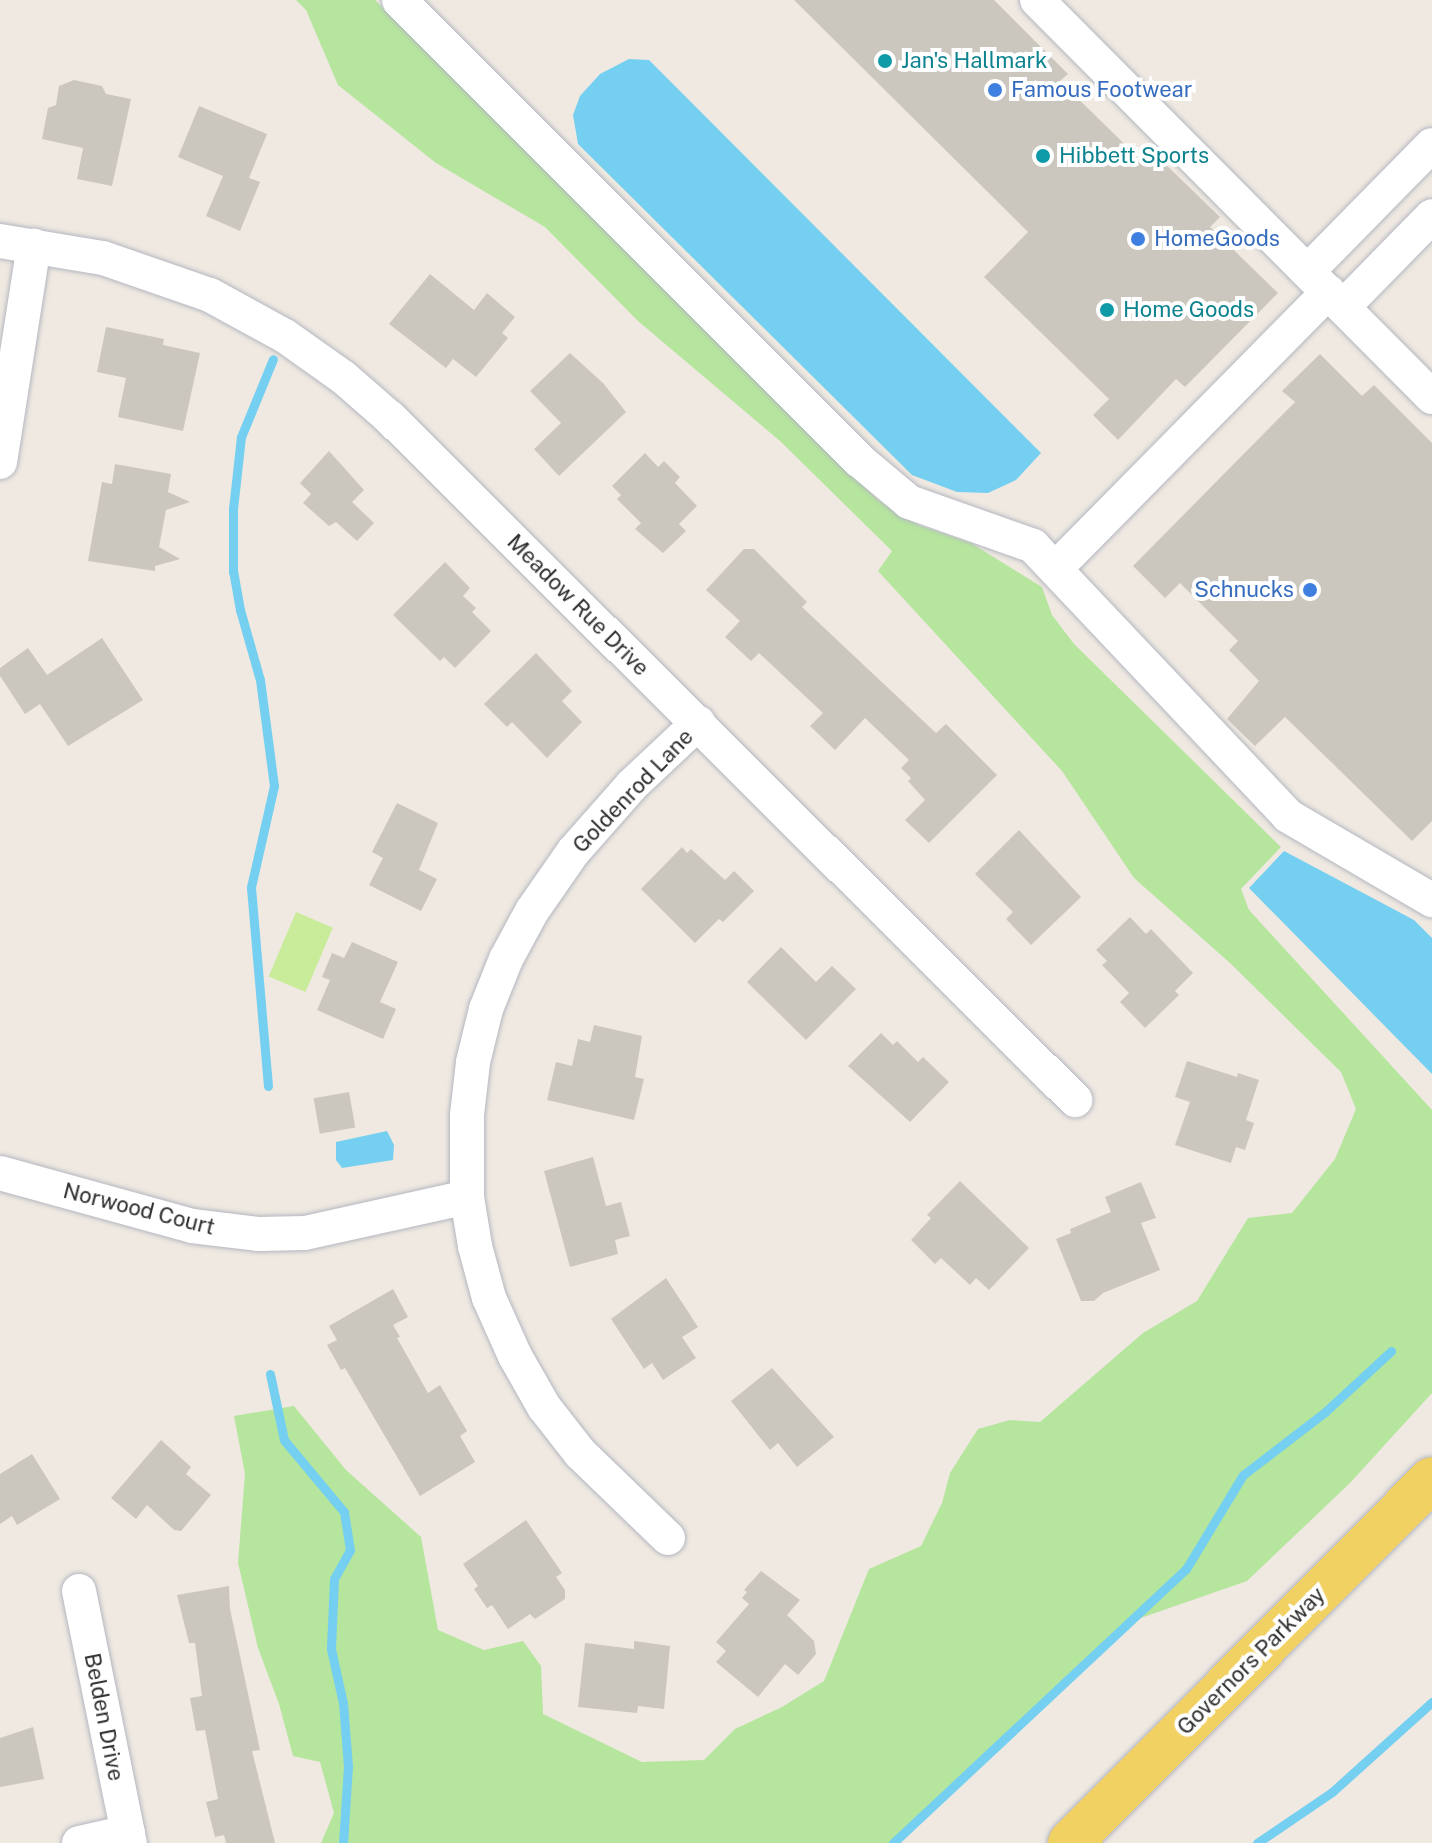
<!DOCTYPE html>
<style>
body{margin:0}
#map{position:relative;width:1432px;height:1843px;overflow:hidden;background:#efe9e1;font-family:"Public Sans",sans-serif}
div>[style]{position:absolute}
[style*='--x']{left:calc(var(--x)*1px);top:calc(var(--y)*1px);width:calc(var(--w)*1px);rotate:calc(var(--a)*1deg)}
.green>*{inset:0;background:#b6e59e}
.pitch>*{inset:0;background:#c9ec9a;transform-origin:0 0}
.water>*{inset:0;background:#75cff0}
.stream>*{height:9px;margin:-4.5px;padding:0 4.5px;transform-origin:4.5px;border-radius:4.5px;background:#75cff0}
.building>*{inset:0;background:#cbc7bf;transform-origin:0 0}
.roads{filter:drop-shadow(0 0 2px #b4b7c1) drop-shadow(0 0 2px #b4b7c1)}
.minor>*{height:34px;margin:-17px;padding:0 17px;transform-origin:17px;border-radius:17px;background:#fff}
.major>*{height:44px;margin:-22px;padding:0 22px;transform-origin:22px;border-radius:22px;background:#f2d163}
.dots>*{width:22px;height:22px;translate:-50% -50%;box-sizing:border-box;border:4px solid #fff;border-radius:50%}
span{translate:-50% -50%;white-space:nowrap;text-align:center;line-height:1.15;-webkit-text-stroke:8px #fff;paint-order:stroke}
.culture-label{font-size:22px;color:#0d838f}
.left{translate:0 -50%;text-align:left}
.shop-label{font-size:22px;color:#366cbe}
.right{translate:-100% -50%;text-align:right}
.street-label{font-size:22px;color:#2e2e2e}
</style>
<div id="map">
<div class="green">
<i style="clip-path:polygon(296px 0,375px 0,879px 501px,918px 525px,971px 543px,1042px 587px,1052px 615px,1074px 644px,1281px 847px,1241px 889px,1249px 910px,1432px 1110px,1432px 1393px,1350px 1483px,1247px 1581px,1135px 1620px,984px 1759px,900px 1843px,321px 1843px,334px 1813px,320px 1762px,293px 1756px,279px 1704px,258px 1648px,238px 1563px,245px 1474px,234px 1416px,294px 1406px,346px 1470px,421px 1537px,438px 1630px,484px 1650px,523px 1641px,541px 1666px,543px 1714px,642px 1762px,704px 1760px,735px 1729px,782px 1707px,824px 1681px,869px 1569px,921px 1546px,942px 1503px,950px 1473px,978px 1429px,1010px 1420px,1040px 1422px,1143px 1333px,1197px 1301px,1248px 1218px,1292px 1213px,1335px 1159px,1356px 1109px,1341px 1072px,1230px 963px,1134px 878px,1062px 771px,878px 571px,892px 551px,780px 441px,638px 321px,545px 227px,436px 163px,338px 85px,306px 10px)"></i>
</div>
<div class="pitch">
<i style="left:296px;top:912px;width:40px;height:70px;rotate:23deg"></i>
</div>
<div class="water">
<i style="clip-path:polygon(629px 59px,649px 60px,1041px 453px,1016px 480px,988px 493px,957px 492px,912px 475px,578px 144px,573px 115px,580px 96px,600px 74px)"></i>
<i style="clip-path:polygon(1284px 851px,1414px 920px,1432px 938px,1432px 1074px,1249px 888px)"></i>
<i style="clip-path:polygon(387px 1131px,394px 1145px,393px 1160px,342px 1168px,336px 1160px,336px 1142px)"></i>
</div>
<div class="stream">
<i style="--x:268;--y:1086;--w:200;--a:-94.9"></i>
<i style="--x:251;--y:887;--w:104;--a:-77.2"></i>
<i style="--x:274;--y:786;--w:107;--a:-97.5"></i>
<i style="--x:260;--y:680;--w:73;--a:-105.9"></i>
<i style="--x:240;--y:610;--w:39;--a:-100"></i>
<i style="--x:233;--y:572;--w:63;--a:-90"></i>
<i style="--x:233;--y:509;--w:72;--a:-83.7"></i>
<i style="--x:241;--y:437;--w:84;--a:-67.7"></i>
<i style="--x:270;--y:1374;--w:67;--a:78"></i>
<i style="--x:284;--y:1440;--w:94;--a:50.2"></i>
<i style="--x:344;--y:1512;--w:38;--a:81"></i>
<i style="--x:350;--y:1550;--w:33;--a:119"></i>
<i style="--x:334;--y:1579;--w:70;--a:92.5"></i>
<i style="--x:331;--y:1649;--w:55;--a:77.5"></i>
<i style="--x:343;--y:1703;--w:63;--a:85.5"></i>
<i style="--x:348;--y:1766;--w:77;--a:93.7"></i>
<i style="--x:893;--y:1843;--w:401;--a:-43.1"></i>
<i style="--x:1186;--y:1569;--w:110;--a:-58.8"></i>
<i style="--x:1243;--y:1475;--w:103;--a:-37.5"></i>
<i style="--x:1325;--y:1412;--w:90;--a:-42.7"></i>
<i style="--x:1257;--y:1843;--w:91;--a:-34.2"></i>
<i style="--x:1332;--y:1792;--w:135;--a:-42"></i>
</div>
<div class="building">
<i style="clip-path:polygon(794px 0,994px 0,1068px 74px,1060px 81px,1147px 166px,1157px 156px,1220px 217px,1210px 227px,1278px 293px,1185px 387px,1176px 379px,1118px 440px,1093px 415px,1109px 399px,984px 277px,1028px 232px)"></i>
<i style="clip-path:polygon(74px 80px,102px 86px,106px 94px,131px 99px,112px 186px,77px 179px,83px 148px,42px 139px,48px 108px,56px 105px,59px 86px)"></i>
<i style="clip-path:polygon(199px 106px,267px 134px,249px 178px,260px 182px,240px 231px,206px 216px,223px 176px,178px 157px)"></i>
<i style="clip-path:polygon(430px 274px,474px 310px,487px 293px,515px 317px,502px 333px,508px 338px,476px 377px,453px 359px,446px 368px,389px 324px)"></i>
<i style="clip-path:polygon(106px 327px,164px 339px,163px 345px,200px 353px,183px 431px,118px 417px,126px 378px,97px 372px)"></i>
<i style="clip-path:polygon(570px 353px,603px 383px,626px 412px,559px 476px,534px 449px,561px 423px,530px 391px)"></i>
<i style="clip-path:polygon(1320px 354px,1362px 396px,1374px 385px,1432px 443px,1432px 821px,1412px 841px,1285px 717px,1255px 746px,1227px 719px,1259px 681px,1229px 650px,1238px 641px,1180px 583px,1165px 598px,1133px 566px,1295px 402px,1282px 391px)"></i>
<i style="clip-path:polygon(329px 451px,364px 490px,352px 502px,374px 523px,357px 541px,336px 522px,329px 526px,303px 503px,311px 494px,300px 483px)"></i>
<i style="clip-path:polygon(645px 453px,658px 467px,664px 461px,680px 477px,675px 483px,697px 506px,679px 524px,686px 531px,663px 553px,635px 529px,641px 523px,617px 499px,621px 495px,612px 486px)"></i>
<i style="clip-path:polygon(115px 464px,171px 474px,168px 492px,190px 502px,166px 510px,159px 547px,180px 559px,155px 566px,155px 571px,88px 561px,102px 482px,112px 484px)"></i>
<i style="clip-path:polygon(744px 549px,754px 549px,807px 602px,802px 607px,936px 733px,946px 724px,997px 775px,929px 843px,905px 820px,925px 800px,908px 781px,911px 778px,901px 768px,909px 760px,865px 718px,835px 750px,810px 726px,823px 713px,759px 653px,751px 661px,725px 637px,740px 621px,706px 590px)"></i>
<i style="clip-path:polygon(445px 562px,470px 588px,463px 596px,476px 608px,472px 612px,491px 631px,455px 668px,444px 657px,440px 661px,393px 615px)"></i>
<i style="clip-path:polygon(102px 638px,143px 700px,68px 746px,40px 704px,25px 714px,0 676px,0 668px,28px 648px,47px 675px)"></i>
<i style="clip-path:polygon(536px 653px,572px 691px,562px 701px,582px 722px,547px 758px,512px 722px,507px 727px,484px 704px)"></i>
<i style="clip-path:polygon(397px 803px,438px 823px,419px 870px,437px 879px,421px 911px,369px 885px,383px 858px,372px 852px)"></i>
<i style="clip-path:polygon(1019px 830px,1081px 897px,1031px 945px,1006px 919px,1013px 912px,975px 874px)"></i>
<i style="clip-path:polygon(682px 847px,687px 853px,691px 849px,725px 880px,734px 871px,754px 891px,723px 922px,719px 919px,695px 943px,641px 889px)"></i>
<i style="clip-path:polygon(1130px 917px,1146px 934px,1151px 929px,1193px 973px,1175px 991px,1179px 995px,1145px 1028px,1120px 1002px,1129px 993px,1102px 965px,1107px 961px,1096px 950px)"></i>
<i style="clip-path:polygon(352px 942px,398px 962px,380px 1002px,396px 1009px,383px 1039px,317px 1010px,330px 980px,322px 977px,332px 953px,344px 958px)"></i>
<i style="clip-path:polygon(781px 947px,816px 982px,832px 966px,856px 989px,806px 1040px,747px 982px)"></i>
<i style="clip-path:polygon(594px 1025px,642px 1036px,635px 1077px,644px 1079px,634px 1120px,547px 1100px,556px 1062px,572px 1066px,578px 1039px,590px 1042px)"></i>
<i style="clip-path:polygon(881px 1033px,893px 1045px,897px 1041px,918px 1062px,923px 1057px,949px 1082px,910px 1122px,848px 1066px)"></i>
<i style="clip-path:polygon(1187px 1061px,1237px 1077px,1238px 1073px,1259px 1080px,1246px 1120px,1254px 1123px,1245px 1150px,1236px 1147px,1231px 1163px,1175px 1145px,1190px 1102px,1175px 1097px)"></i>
<i style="left:349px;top:1092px;width:36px;height:36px;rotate:80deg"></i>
<i style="clip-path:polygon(593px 1157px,606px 1206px,621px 1202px,630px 1236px,615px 1240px,618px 1254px,570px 1267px,544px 1171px)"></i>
<i style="clip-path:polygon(960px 1181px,1029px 1248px,989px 1290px,976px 1278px,970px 1285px,941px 1258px,935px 1264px,911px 1240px,931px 1218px,927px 1215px)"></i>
<i style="clip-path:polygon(1141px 1182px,1156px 1218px,1141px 1223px,1160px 1270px,1103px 1293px,1094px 1301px,1081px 1301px,1056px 1239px,1071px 1233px,1070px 1229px,1111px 1212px,1105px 1197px)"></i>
<i style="clip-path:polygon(666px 1278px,698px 1327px,682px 1337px,696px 1358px,663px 1380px,652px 1363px,644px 1369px,611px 1319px)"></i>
<i style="clip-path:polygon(393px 1289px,408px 1317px,393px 1325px,400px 1337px,397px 1338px,428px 1393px,440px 1385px,467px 1431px,460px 1436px,475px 1462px,420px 1496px,345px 1368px,341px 1370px,327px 1345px,337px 1340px,329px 1326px)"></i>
<i style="clip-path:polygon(772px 1368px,834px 1437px,797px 1467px,778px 1443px,770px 1450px,731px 1401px)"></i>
<i style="clip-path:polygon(161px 1440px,191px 1467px,186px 1474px,211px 1495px,181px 1531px,174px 1530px,147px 1505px,136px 1519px,111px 1498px)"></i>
<i style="clip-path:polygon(32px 1454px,60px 1499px,17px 1525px,12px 1516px,0 1524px,0 1474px)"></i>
<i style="clip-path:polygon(526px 1520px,562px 1573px,556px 1577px,565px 1590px,565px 1599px,535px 1619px,530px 1614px,508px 1629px,492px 1605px,487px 1608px,474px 1589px,478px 1586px,463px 1564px)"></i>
<i style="clip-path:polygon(761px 1571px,800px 1600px,787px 1615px,814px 1641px,816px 1654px,798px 1675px,785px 1664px,758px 1697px,716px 1662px,726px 1651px,716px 1642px,749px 1604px,742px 1598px,747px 1592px,744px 1590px)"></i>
<i style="clip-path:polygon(229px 1586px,230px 1609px,260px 1750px,252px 1751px,275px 1843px,226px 1843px,224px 1835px,215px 1837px,206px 1802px,218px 1799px,205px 1730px,196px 1731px,190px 1698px,202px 1696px,195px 1643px,189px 1643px,177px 1595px)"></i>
<i style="clip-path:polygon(634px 1641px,670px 1646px,664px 1709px,638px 1706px,637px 1713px,578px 1707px,585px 1643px,634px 1649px)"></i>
<i style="clip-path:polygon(33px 1727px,44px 1779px,0 1787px,0 1738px)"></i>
</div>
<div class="roads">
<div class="minor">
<i style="--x:399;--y:0;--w:651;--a:45"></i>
<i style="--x:859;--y:460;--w:65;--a:40"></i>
<i style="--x:909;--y:502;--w:132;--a:19.5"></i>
<i style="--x:1033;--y:546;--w:371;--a:46.6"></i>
<i style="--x:1288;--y:816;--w:167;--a:30.3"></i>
<i style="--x:1037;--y:0;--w:560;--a:45.14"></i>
<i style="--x:0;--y:241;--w:104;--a:9.4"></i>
<i style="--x:103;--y:258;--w:113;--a:19.1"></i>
<i style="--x:210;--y:295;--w:85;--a:28.7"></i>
<i style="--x:285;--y:336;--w:71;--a:35.3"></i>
<i style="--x:343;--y:377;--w:62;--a:41.1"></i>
<i style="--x:390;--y:418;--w:967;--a:44.87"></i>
<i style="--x:1309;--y:270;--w:175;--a:-45.5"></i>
<i style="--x:1343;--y:307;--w:127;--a:-45.6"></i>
<i style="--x:0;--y:462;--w:219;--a:-81.1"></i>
<i style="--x:1056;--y:568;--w:388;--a:-45.4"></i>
<i style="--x:0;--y:1173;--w:199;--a:15.4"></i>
<i style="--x:192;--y:1226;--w:66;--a:6.9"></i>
<i style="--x:258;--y:1234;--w:47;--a:-1.2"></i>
<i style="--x:305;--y:1233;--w:166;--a:-12.5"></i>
<i style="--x:668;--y:1538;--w:122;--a:-136"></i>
<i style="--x:580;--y:1453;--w:58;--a:-128"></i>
<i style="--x:544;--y:1407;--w:59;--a:-119.6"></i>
<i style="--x:515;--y:1356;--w:64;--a:-114.1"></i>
<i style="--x:489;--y:1298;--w:54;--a:-105.1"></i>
<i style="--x:475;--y:1246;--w:50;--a:-99.3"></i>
<i style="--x:467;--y:1197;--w:82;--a:-90"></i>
<i style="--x:467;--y:1115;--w:53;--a:-83.5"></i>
<i style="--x:473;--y:1062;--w:55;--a:-76.2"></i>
<i style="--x:486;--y:1009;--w:54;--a:-68.2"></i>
<i style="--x:506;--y:959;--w:55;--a:-61.6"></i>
<i style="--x:532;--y:911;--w:72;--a:-55.2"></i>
<i style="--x:573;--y:852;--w:89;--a:-48.6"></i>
<i style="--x:632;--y:785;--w:91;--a:-43.2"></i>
<i style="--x:79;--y:1591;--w:257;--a:78.6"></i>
<i style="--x:79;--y:1843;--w:50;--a:-12.7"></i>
</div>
<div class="major">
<i style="--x:1070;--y:1843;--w:513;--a:-45.16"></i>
</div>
</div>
<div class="dots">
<i style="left:885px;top:61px;background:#0f9aa8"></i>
<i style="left:995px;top:90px;background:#3f7fe0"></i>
<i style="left:1043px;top:156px;background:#0f9aa8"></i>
<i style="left:1138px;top:239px;background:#3f7fe0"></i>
<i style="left:1107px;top:310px;background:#0f9aa8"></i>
<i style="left:1310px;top:590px;background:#3f7fe0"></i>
</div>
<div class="culture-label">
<span class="left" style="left:901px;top:61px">Jan's Hallmark</span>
<span class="left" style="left:1059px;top:156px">Hibbett Sports</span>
<span class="left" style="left:1123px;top:310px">Home Goods</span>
</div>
<div class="shop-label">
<span class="left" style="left:1011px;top:90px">Famous Footwear</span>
<span class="left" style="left:1154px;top:239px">HomeGoods</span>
<span class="right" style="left:1294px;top:590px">Schnucks</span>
</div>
<div class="street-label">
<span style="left:578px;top:605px;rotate:45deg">Meadow Rue Drive</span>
<span style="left:633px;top:791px;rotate:-46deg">Goldenrod Lane</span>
<span style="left:139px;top:1209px;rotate:14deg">Norwood Court</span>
<span style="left:1251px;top:1661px;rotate:-45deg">Governors Parkway</span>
<span style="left:104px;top:1717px;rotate:79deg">Belden Drive</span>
</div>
</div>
